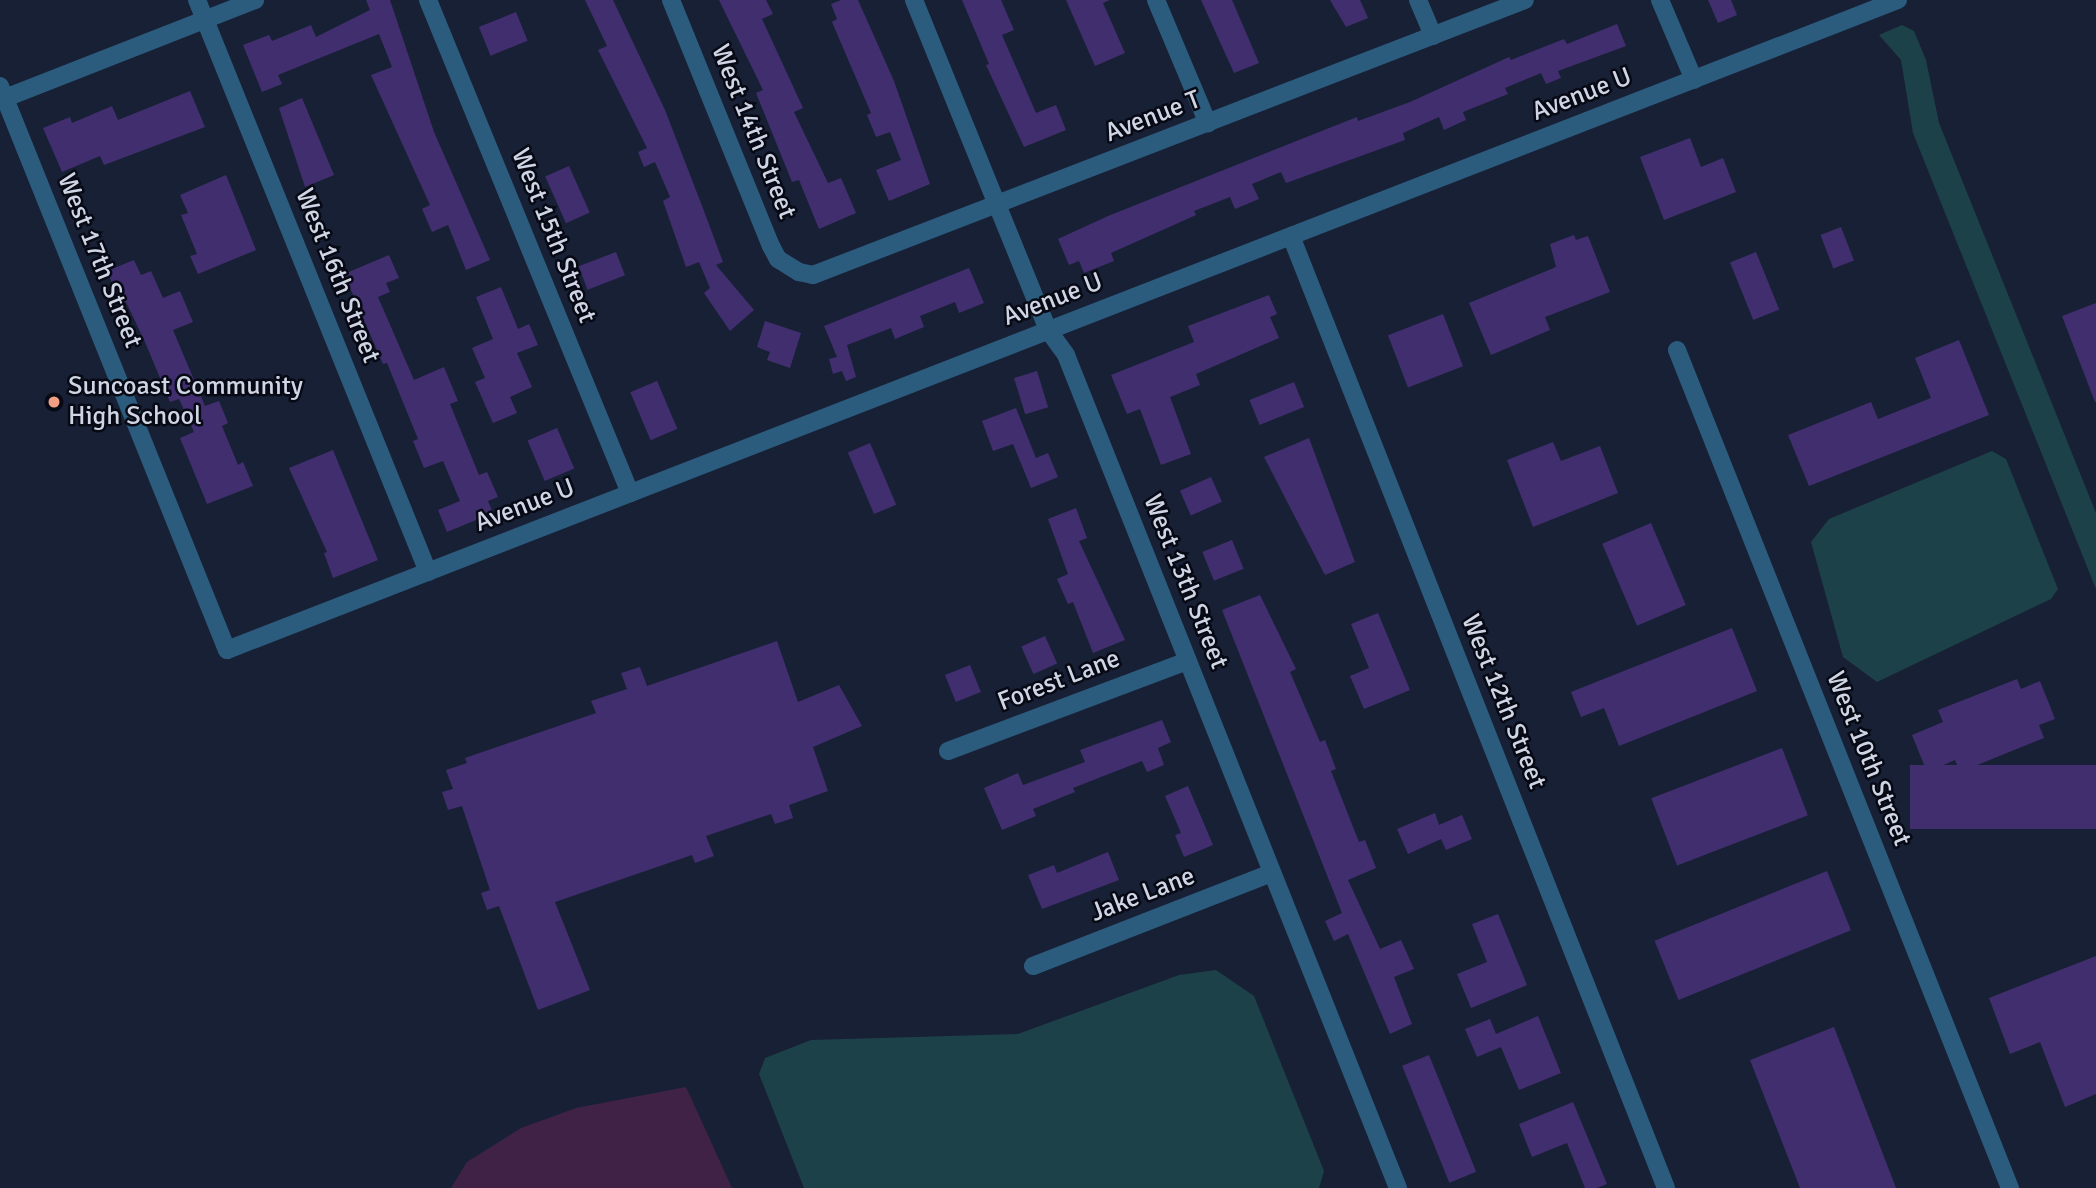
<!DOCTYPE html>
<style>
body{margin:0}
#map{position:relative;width:2096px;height:1188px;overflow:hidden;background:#182036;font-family:Signika,sans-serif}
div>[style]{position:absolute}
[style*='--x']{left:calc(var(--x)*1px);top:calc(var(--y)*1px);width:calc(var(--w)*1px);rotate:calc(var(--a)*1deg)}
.green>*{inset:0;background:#402247}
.water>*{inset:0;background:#1d4149}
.building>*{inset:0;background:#412e6e;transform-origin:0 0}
.minor>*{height:18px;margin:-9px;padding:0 9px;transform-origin:9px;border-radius:9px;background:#2c5c7d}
.dots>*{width:19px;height:19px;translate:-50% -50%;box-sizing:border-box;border:4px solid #070a14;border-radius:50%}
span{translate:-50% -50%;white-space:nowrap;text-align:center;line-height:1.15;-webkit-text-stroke:5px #070a14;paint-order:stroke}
.street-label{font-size:26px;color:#cfd5e4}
.poi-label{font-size:26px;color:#cfd5e4}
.left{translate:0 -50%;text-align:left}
</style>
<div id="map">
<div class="green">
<i style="clip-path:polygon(686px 1087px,732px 1188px,451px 1188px,467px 1162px,521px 1128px,576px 1108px)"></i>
</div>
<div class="water">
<i style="clip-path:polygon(1902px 25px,1914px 31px,1926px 60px,1939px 123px,2096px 513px,2096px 589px,1913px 133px,1901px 60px,1879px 35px)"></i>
<i style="clip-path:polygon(1992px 451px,2006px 459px,2058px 589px,2051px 599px,1877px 682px,1843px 657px,1811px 542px,1829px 519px)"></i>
<i style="clip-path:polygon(1216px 970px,1254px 996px,1324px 1171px,1319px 1188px,804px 1188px,759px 1074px,765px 1058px,811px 1040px,1018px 1034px,1179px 975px)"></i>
</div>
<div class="building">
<i style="clip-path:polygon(366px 0,390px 0,434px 132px,490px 260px,466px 270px,448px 225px,432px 232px,422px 209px,430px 205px,371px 75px,392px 67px,379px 34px,278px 75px,282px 84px,262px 92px,243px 45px,269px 35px,272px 41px,311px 25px,316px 37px,370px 10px)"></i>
<i style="clip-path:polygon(585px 0,613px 0,665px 110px,704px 211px,723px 262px,716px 265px,754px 310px,730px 331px,704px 293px,710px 288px,699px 262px,686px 267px,663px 201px,670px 197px,655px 162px,644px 167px,638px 152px,647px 148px,598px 50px,607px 46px)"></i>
<i style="clip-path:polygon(719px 0,766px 0,773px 14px,762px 19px,803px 108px,794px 112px,828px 183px,841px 178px,856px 213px,819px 229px,799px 180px,792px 182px,756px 93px,763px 90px)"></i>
<i style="clip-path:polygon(841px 0,858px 0,894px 81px,930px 184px,889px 201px,876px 170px,901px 160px,890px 132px,876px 137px,867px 115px,871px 113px,832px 22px,837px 19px,831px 4px)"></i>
<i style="clip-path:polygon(962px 0,1001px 0,1014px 30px,1002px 35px,1036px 113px,1056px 105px,1066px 130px,1024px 147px,986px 65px,989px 64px)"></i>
<i style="clip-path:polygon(1066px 0,1110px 0,1103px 3px,1125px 53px,1095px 66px)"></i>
<i style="clip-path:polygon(1201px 0,1232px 0,1259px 63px,1234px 73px)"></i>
<i style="clip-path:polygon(1330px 0,1360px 0,1368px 18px,1346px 27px)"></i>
<i style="clip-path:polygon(1708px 0,1731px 0,1737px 15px,1718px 23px)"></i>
<i style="left:516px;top:12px;width:31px;height:40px;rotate:68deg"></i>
<i style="clip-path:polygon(1617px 24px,1626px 46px,1558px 71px,1561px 78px,1546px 84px,1541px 73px,1505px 88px,1508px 94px,1463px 112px,1466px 120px,1444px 130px,1439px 117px,1403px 133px,1405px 140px,1286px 183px,1281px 172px,1252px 184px,1259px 199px,1235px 209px,1230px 197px,1194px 211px,1196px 215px,1111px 253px,1114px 261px,1084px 273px,1079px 261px,1069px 265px,1058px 239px,1108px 216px,1357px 117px,1358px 121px,1410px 102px,1509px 57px,1511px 60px,1564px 39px,1567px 44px)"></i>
<i style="clip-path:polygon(190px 91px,205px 127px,104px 165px,100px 156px,62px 172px,43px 128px,70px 117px,72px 123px,112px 106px,118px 120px)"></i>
<i style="clip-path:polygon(302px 98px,334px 175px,305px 187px,279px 108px)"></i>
<i style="clip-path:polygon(1690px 138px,1701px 167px,1723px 158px,1736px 192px,1664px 220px,1640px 157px)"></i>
<i style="left:569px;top:166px;width:51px;height:26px;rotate:66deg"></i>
<i style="clip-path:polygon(226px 175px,256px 250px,198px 274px,190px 256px,197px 254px,181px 215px,188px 213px,180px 195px)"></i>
<i style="left:1841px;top:227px;width:36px;height:22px;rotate:69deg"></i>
<i style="clip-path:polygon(1574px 235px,1576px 240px,1588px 236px,1610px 292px,1545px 317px,1550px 330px,1491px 355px,1469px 303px,1556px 267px,1550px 244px)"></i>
<i style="left:616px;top:252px;width:25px;height:40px;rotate:69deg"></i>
<i style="left:1756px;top:252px;width:62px;height:28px;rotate:68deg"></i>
<i style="clip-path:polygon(389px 255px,399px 278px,386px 283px,390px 292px,378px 297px,414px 380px,444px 367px,458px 401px,450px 404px,479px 475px,487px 472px,498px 497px,488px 501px,493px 513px,447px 532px,438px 510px,460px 501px,443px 461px,424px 468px,413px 441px,418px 439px,387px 363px,383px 364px,344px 274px)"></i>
<i style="clip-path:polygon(134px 260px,141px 275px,151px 271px,163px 298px,180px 291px,193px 322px,173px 330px,205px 406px,219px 401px,228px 423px,222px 426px,238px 465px,243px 462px,253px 486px,207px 504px,180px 438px,194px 432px,179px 399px,170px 402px,145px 342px,126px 302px,121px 304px,107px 271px)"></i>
<i style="clip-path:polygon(969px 268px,984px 303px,959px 313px,955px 302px,920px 316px,924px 327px,895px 339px,891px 328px,847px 345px,856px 377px,846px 381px,842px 371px,833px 374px,829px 359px,837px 357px,824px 326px)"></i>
<i style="clip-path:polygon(501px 287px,518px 329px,529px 324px,538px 345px,517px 353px,532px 387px,510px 397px,517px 413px,493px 423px,475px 382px,485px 378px,472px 348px,493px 339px,476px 297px)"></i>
<i style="clip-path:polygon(1269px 295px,1277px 314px,1270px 317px,1279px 338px,1196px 374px,1200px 385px,1170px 397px,1191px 454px,1161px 465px,1140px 409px,1127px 414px,1111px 375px,1194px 342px,1188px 326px)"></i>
<i style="clip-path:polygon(2096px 303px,2096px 402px,2095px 402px,2062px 316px)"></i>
<i style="left:1443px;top:314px;width:56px;height:59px;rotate:69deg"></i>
<i style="clip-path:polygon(765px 321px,801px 333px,790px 368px,767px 360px,770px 352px,757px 347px)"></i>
<i style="clip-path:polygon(1959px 340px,1989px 415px,1809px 486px,1788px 435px,1871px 402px,1878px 419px,1931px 398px,1915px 358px)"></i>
<i style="left:1037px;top:371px;width:38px;height:24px;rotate:73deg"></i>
<i style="left:657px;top:381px;width:52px;height:29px;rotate:67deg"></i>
<i style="left:1294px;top:382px;width:27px;height:48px;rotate:68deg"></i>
<i style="clip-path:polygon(1016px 408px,1036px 458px,1048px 453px,1058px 477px,1031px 488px,1013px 444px,993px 451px,982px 421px)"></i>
<i style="left:557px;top:428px;width:44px;height:32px;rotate:67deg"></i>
<i style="clip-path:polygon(1309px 438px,1355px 562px,1325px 575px,1264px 457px)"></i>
<i style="clip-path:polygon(1553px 442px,1561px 461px,1600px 446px,1618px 493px,1533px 527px,1507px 460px)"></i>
<i style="left:870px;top:443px;width:67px;height:24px;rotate:67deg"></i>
<i style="clip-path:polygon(333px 450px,378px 560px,333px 578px,324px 553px,327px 552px,289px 468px)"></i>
<i style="left:1211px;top:477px;width:27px;height:34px;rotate:66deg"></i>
<i style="clip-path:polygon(1076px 508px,1087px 538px,1079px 541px,1125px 640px,1093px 653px,1073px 602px,1068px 604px,1057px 579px,1068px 574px,1048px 519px)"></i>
<i style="left:1651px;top:523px;width:89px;height:53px;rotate:67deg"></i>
<i style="left:1232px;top:540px;width:31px;height:32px;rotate:68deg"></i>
<i style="clip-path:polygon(1260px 595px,1296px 669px,1290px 672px,1320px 742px,1325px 740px,1336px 769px,1331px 771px,1359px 842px,1365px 840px,1376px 868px,1348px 880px,1380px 949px,1401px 940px,1414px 969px,1394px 977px,1412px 1024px,1390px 1034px,1348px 934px,1334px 941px,1325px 921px,1342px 913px,1222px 610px)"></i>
<i style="clip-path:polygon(1378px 613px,1410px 690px,1364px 709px,1350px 676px,1369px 668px,1351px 624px)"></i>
<i style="clip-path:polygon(1732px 628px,1757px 691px,1619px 746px,1604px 708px,1581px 717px,1571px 692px)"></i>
<i style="left:1045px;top:636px;width:30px;height:26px;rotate:66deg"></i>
<i style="clip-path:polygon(777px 641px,798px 702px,839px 685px,862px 726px,813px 747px,828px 791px,789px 805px,793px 818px,775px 824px,771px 814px,706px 836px,714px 856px,695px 863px,692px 855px,555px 902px,590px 990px,538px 1010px,499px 906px,487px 910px,481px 893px,490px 890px,462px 806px,448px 810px,442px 792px,453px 789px,446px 770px,467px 763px,465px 758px,596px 713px,591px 701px,627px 689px,621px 673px,640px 667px,647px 686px)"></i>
<i style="left:970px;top:665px;width:29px;height:27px;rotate:68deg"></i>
<i style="clip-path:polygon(2017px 679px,2021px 689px,2040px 681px,2055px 719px,2039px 725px,2044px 738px,1960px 772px,1955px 760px,1927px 772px,1912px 735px,1943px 722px,1938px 710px)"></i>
<i style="clip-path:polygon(1162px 720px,1171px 742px,1158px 748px,1164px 765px,1147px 772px,1142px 761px,1073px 788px,1075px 792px,1033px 809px,1036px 816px,1002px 830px,984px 788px,1018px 773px,1023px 785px,1085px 762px,1080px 750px)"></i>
<i style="left:1782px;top:748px;width:72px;height:140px;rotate:69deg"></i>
<i style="left:2096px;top:765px;width:64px;height:186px;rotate:90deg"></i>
<i style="clip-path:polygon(1188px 786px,1213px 845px,1184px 857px,1175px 835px,1181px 833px,1165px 796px)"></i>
<i style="clip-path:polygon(1435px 813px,1439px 825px,1462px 815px,1472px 839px,1446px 850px,1441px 839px,1408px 854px,1397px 829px)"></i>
<i style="clip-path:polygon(1108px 852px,1119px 880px,1042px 909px,1028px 875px,1054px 865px,1057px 873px)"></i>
<i style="left:1827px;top:871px;width:64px;height:186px;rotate:68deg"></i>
<i style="clip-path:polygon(1498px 914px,1527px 985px,1471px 1008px,1457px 974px,1487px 962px,1472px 924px)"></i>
<i style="clip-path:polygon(2096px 956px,2096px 1094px,2065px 1107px,2040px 1042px,2010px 1054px,1989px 998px)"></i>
<i style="clip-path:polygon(1538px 1016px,1561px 1073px,1519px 1090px,1501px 1047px,1477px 1057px,1465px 1029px,1490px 1019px,1496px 1034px)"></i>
<i style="clip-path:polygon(1834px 1027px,1896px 1188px,1800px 1188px,1750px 1060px)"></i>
<i style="left:1429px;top:1055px;width:126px;height:29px;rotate:68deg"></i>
<i style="clip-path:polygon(1573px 1102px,1607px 1184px,1597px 1188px,1585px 1188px,1567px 1143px,1532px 1157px,1519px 1124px)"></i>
</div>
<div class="minor">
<i style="--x:197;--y:0;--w:617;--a:68.01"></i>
<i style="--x:428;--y:0;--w:533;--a:67.72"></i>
<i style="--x:671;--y:0;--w:266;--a:67.9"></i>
<i style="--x:771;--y:246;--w:15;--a:62"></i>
<i style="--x:778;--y:259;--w:25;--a:32"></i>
<i style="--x:799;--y:272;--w:14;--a:12"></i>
<i style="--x:813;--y:275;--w:763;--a:-21.12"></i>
<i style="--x:914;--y:0;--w:356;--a:67.9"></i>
<i style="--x:1048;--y:330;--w:31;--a:54"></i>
<i style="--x:1066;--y:355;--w:897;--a:68.27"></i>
<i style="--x:1156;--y:0;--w:134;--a:67.2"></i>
<i style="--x:1418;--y:0;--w:39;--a:67"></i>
<i style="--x:1660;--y:0;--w:87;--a:67"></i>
<i style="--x:0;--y:86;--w:608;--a:68.08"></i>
<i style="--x:227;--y:650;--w:1793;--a:-21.26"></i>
<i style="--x:0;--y:100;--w:274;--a:-21.4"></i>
<i style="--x:1291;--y:236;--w:1023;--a:68.5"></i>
<i style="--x:1677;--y:350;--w:902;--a:68.33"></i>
<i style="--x:948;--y:751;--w:256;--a:-20.6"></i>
<i style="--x:1033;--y:966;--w:256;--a:-21.3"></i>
</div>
<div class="dots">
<i style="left:54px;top:402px;background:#f39f84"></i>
</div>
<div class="street-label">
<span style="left:1582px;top:95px;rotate:-21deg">Avenue U</span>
<span style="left:1153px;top:117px;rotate:-21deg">Avenue T</span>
<span style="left:753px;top:132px;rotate:68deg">West 14th Street</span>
<span style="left:553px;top:236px;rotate:68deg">West 15th Street</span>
<span style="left:99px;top:261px;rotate:68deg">West 17th Street</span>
<span style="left:337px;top:276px;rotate:68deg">West 16th Street</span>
<span style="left:1053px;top:300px;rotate:-21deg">Avenue U</span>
<span style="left:525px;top:506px;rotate:-21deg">Avenue U</span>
<span style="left:1185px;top:582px;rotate:68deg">West 13th Street</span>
<span style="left:1059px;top:681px;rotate:-21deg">Forest Lane</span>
<span style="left:1503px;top:702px;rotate:68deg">West 12th Street</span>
<span style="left:1868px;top:759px;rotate:68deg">West 10th Street</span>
<span style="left:1143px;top:895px;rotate:-21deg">Jake Lane</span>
</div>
<div class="poi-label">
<span class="left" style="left:68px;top:402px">Suncoast Community<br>High School</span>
</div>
</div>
